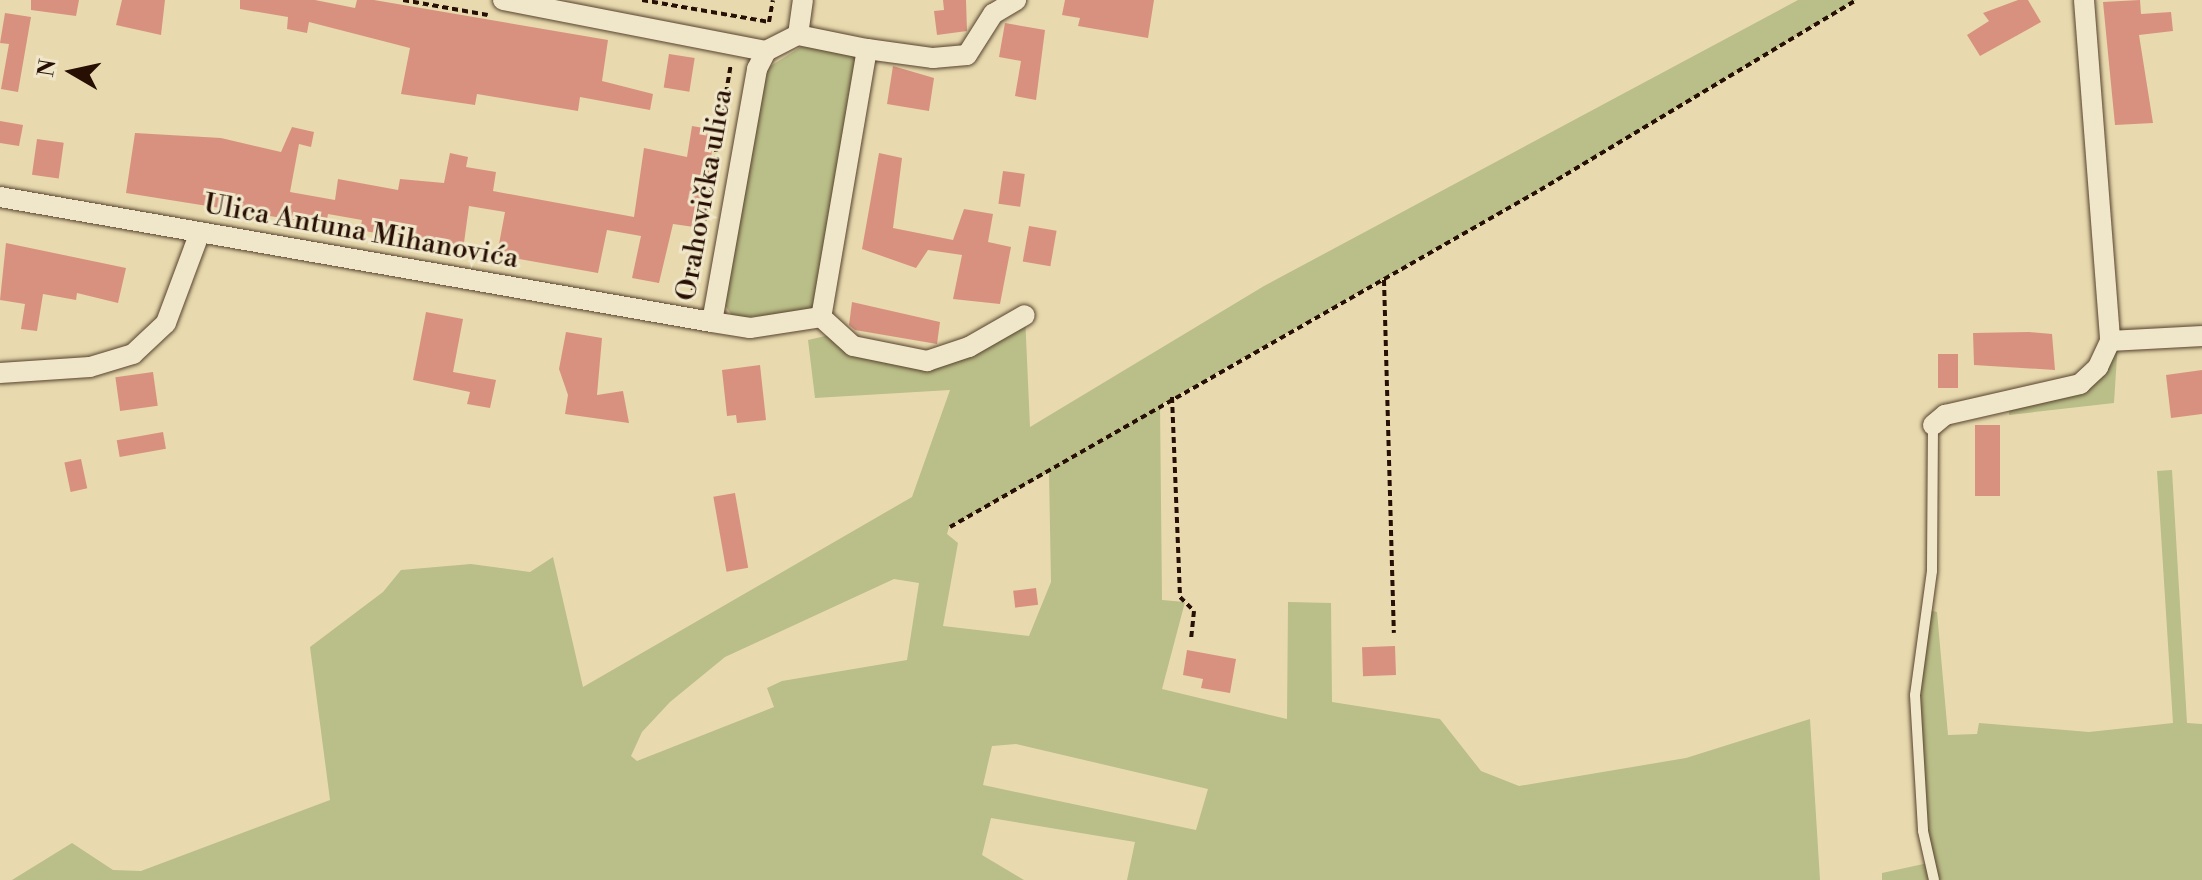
<!DOCTYPE html>
<meta charset="utf-8">
<style>
body{margin:0}
#map{position:relative;width:2202px;height:880px;overflow:hidden;background:#e8daae;font-family:"Libre Bodoni",serif}
div>[style]{position:absolute}
[style*='--x']{left:calc(var(--x)*1px);top:calc(var(--y)*1px);width:calc(var(--w)*1px);rotate:calc(var(--a)*1deg)}
.green>*{inset:0;background:#babe88}
.building>*{inset:0;background:#d8917f;transform-origin:0 0}
.path>*{height:4px;margin-top:-2px;transform-origin:0;background:repeating-linear-gradient(90deg,#270f04 0 6px,transparent 0 10px)}
.roads{filter:drop-shadow(0 0 2px #57422e) drop-shadow(0 0 2px #57422e)}
.lane>*{height:10px;margin:-5px;padding:0 5px;transform-origin:5px;border-radius:5px;background:#f0e7ca}
.street>*{height:20px;margin:-10px;padding:0 10px;transform-origin:10px;border-radius:10px;background:#f0e7ca}
span{translate:-50% -50%;white-space:nowrap;text-align:center;line-height:1.15;-webkit-text-stroke:6px #f0e7ca;paint-order:stroke}
.street-label{font-size:28px;color:#270f04}
.north{position:absolute;left:32px;top:32px;width:80px;height:80px;-webkit-text-stroke:6px #f0e7ca;paint-order:stroke;rotate:279deg;font-size:22px;font-weight:700;line-height:32px;text-align:center;color:#270f04}
.north::after{content:'';display:block;margin:auto;width:28px;height:36px;background:#270f04;clip-path:polygon(50% 0,100% 100%,50% 72%,0 100%)}
</style>
<div id="map">
<div class="green">
<i style="clip-path:polygon(evenodd,1798px 0,1856px 0,1540px 190px,1160px 405px,1162px 600px,1185px 602px,1162px 689px,1287px 719px,1288px 602px,1331px 603px,1332px 702px,1440px 719px,1481px 771px,1519px 786px,1686px 758px,1810px 719px,1820px 880px,1127px 880px,1135px 842px,991px 818px,982px 855px,1024px 880px,12px 880px,72px 843px,113px 870px,141px 871px,330px 800px,310px 647px,383px 592px,401px 570px,471px 564px,530px 572px,553px 557px,583px 687px,912px 497px,950px 390px,815px 398px,808px 340px,834px 334px,927px 361px,1025px 315px,1030px 427px,1264px 286px,1798px 0,1049px 472px,1051px 582px,1029px 636px,943px 626px,958px 543px,947px 534px,949px 527px,1049px 472px,1798px 0,894px 579px,919px 583px,907px 660px,782px 681px,767px 688px,774px 707px,637px 761px,631px 756px,642px 732px,670px 702px,725px 657px,894px 579px,1798px 0,1016px 744px,1208px 789px,1196px 830px,983px 785px,992px 746px,1016px 744px)"></i>
<i style="clip-path:polygon(804px 45px,857px 56px,817px 304px,809px 312px,734px 318px,721px 300px,761px 82px,769px 67px)"></i>
<i style="clip-path:polygon(2118px 340px,2114px 403px,2009px 415px,2009px 402px,2080px 384px)"></i>
<i style="clip-path:polygon(2172px 470px,2187px 723px,2202px 724px,2202px 880px,1882px 880px,1882px 873px,1928px 863px,1915px 695px,1927px 610px,1937px 612px,1948px 735px,1977px 734px,1979px 723px,2089px 732px,2173px 723px,2157px 471px)"></i>
</div>
<div class="building">
<i style="clip-path:polygon(31px 0,79px 0,76px 16px,31px 10px)"></i>
<i style="clip-path:polygon(122px 0,165px 0,161px 35px,116px 25px)"></i>
<i style="clip-path:polygon(240px 0,315px 0,355px 8px,357px 0,374px 0,608px 40px,602px 81px,653px 94px,650px 110px,580px 97px,578px 111px,477px 94px,475px 105px,401px 94px,410px 48px,309px 22px,307px 33px,287px 29px,288px 17px,240px 9px)"></i>
<i style="clip-path:polygon(943px 0,966px 0,967px 31px,937px 35px,934px 11px,944px 10px)"></i>
<i style="clip-path:polygon(1065px 0,1154px 0,1148px 38px,1078px 26px,1080px 18px,1062px 15px)"></i>
<i style="clip-path:polygon(2018px 0,2028px 0,2041px 22px,1980px 56px,1967px 35px,1989px 21px,1983px 13px)"></i>
<i style="clip-path:polygon(2140px 0,2141px 14px,2171px 12px,2173px 31px,2139px 35px,2153px 123px,2115px 125px,2103px 2px)"></i>
<i style="clip-path:polygon(5px 13px,31px 17px,18px 92px,1px 89px,9px 44px,0 43px)"></i>
<i style="clip-path:polygon(1005px 23px,1045px 30px,1036px 100px,1015px 96px,1021px 61px,999px 57px)"></i>
<i style="left:669px;top:54px;width:26px;height:34px;rotate:9deg"></i>
<i style="clip-path:polygon(893px 66px,934px 78px,929px 111px,887px 104px)"></i>
<i style="clip-path:polygon(0 121px,23px 125px,19px 146px,0 143px)"></i>
<i style="clip-path:polygon(692px 126px,715px 130px,701px 228px,673px 224px,659px 283px,632px 278px,641px 236px,607px 230px,598px 273px,497px 255px,505px 212px,469px 206px,463px 250px,360px 230px,362px 220px,328px 214px,326px 225px,126px 193px,135px 133px,221px 138px,281px 152px,292px 127px,314px 132px,311px 147px,299px 144px,290px 192px,335px 200px,338px 179px,398px 190px,400px 179px,444px 183px,450px 153px,468px 157px,466px 167px,496px 172px,493px 191px,634px 217px,644px 148px,687px 157px)"></i>
<i style="left:37px;top:139px;width:27px;height:36px;rotate:8deg"></i>
<i style="clip-path:polygon(879px 153px,902px 158px,893px 228px,953px 240px,964px 209px,993px 214px,988px 242px,1011px 247px,1000px 304px,953px 299px,962px 255px,928px 250px,916px 268px,862px 249px)"></i>
<i style="left:1003px;top:171px;width:22px;height:33px;rotate:8deg"></i>
<i style="left:1029px;top:226px;width:28px;height:36px;rotate:10deg"></i>
<i style="clip-path:polygon(6px 243px,126px 268px,118px 303px,77px 293px,76px 300px,43px 294px,37px 331px,21px 329px,25px 304px,0 300px)"></i>
<i style="clip-path:polygon(852px 302px,940px 322px,937px 344px,855px 330px,849px 325px)"></i>
<i style="clip-path:polygon(426px 312px,463px 319px,453px 372px,496px 380px,490px 408px,467px 404px,470px 392px,413px 380px)"></i>
<i style="clip-path:polygon(566px 332px,602px 338px,597px 395px,623px 391px,629px 423px,565px 414px,568px 395px,559px 369px)"></i>
<i style="clip-path:polygon(2029px 332px,2052px 334px,2055px 370px,1974px 365px,1973px 333px)"></i>
<i style="left:1958px;top:354px;width:34px;height:20px;rotate:90deg"></i>
<i style="clip-path:polygon(760px 365px,766px 420px,737px 423px,736px 415px,727px 416px,722px 370px)"></i>
<i style="clip-path:polygon(2202px 370px,2202px 414px,2171px 418px,2166px 375px)"></i>
<i style="left:153px;top:372px;width:34px;height:38px;rotate:82deg"></i>
<i style="left:1975px;top:425px;width:25px;height:71px"></i>
<i style="left:163px;top:432px;width:17px;height:47px;rotate:80deg"></i>
<i style="left:81px;top:459px;width:30px;height:17px;rotate:78deg"></i>
<i style="left:735px;top:493px;width:76px;height:22px;rotate:80deg"></i>
<i style="left:1036px;top:588px;width:17px;height:23px;rotate:83deg"></i>
<i style="left:1395px;top:646px;width:29px;height:33px;rotate:88deg"></i>
<i style="clip-path:polygon(1187px 650px,1236px 659px,1230px 693px,1201px 688px,1203px 679px,1183px 675px)"></i>
</div>
<div class="path">
<i style="--x:403;--y:0;--w:86;--a:10"></i>
<i style="--x:642;--y:0;--w:129;--a:9.8"></i>
<i style="--x:769;--y:22;--w:22;--a:-80"></i>
<i style="--x:1384;--y:280;--w:353;--a:88.4"></i>
<i style="--x:691;--y:300;--w:239;--a:-80.4"></i>
<i style="--x:1172;--y:397;--w:200;--a:87.7"></i>
<i style="--x:1180;--y:597;--w:20;--a:45"></i>
<i style="--x:1194;--y:611;--w:27;--a:96"></i>
<i style="--x:950;--y:527;--w:679;--a:-29.73"></i>
<i style="--x:1540;--y:190;--w:369;--a:-31"></i>
</div>
<div class="roads">
<div class="lane">
<i style="--x:1933;--y:425;--w:146;--a:90.4"></i>
<i style="--x:1932;--y:571;--w:125;--a:97.8"></i>
<i style="--x:1915;--y:695;--w:136;--a:86.6"></i>
<i style="--x:1923;--y:831;--w:50;--a:77.3"></i>
</div>
<div class="street">
<i style="--x:503;--y:0;--w:268;--a:11"></i>
<i style="--x:2084;--y:0;--w:342;--a:85.6"></i>
<i style="--x:2110;--y:341;--w:92;--a:-3.1"></i>
<i style="--x:798;--y:35;--w:70;--a:11.5"></i>
<i style="--x:867;--y:49;--w:272;--a:99.7"></i>
<i style="--x:821;--y:317;--w:72;--a:171.2"></i>
<i style="--x:750;--y:328;--w:38;--a:-171"></i>
<i style="--x:712;--y:322;--w:257;--a:-79.9"></i>
<i style="--x:757;--y:69;--w:20;--a:-63"></i>
<i style="--x:766;--y:51;--w:36;--a:-27"></i>
<i style="--x:798;--y:35;--w:35;--a:-82"></i>
<i style="--x:867;--y:49;--w:67;--a:7.8"></i>
<i style="--x:933;--y:58;--w:34;--a:-5"></i>
<i style="--x:967;--y:55;--w:49;--a:-57.6"></i>
<i style="--x:993;--y:14;--w:27;--a:-31"></i>
<i style="--x:0;--y:197;--w:723;--a:9.96"></i>
<i style="--x:821;--y:317;--w:43;--a:42.2"></i>
<i style="--x:853;--y:346;--w:76;--a:11.5"></i>
<i style="--x:927;--y:361;--w:44;--a:-18.4"></i>
<i style="--x:969;--y:347;--w:64;--a:-29.7"></i>
<i style="--x:0;--y:373;--w:90;--a:-3.8"></i>
<i style="--x:90;--y:367;--w:45;--a:-16.8"></i>
<i style="--x:133;--y:354;--w:45;--a:-43.2"></i>
<i style="--x:166;--y:323;--w:97;--a:-69.5"></i>
<i style="--x:1933;--y:425;--w:16;--a:-40"></i>
<i style="--x:1945;--y:415;--w:139;--a:-12.9"></i>
<i style="--x:2080;--y:384;--w:25;--a:-43"></i>
<i style="--x:2098;--y:367;--w:29;--a:-65"></i>
</div>
</div>
<div class="street-label">
<span style="left:705px;top:195px;rotate:-80deg">Orahovička ulica</span>
<span style="left:361px;top:232px;rotate:10deg">Ulica Antuna Mihanovića</span>
</div>
<div class="north">N</div>
</div>
